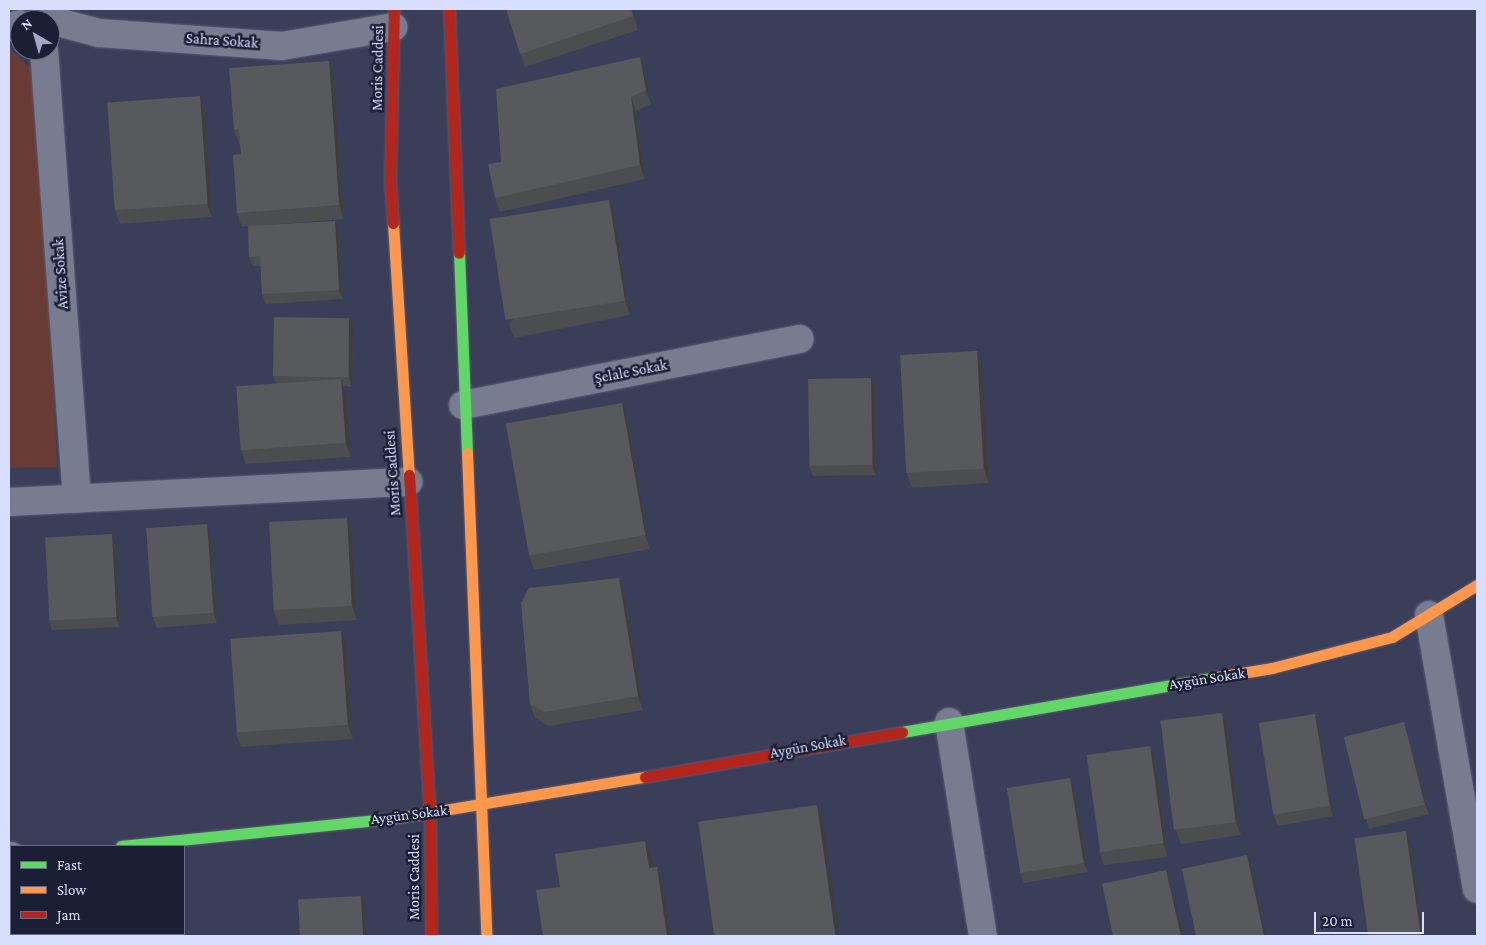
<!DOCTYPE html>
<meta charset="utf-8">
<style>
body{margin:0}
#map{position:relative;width:1486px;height:945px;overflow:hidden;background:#3b3e59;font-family:"Crimson Pro",serif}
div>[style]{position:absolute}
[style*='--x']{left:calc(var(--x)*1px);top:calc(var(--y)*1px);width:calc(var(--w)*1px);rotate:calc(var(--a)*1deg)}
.green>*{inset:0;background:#683c35}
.roads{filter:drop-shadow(0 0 1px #585c73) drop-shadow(0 0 1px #585c73)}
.street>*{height:28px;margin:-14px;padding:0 14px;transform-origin:14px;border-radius:14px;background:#787c91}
.fast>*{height:11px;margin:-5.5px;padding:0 5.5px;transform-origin:5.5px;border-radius:5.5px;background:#63d668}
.slow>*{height:11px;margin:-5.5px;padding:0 5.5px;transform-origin:5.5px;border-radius:5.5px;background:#ff974d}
.jam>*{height:11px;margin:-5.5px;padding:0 5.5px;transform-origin:5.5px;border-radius:5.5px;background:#b3261e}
.wall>*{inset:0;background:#4c4d4f}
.shaded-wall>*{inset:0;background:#3e3e40}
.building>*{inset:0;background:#58595c;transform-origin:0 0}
span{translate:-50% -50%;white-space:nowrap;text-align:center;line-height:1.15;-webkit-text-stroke:5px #1b1f35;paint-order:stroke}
.street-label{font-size:15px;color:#d8dffe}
.frame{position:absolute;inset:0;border:10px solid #d8dffe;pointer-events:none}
.legend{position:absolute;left:10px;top:845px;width:175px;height:90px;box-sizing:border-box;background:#1b1f35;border:1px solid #676c85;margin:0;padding:6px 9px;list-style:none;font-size:15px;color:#d8dffe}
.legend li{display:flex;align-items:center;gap:10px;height:25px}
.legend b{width:25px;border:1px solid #676c85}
.north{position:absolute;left:10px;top:10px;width:50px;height:50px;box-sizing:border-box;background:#1b1f35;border:1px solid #676c85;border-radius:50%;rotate:322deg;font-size:14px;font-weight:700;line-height:20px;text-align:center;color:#d8dffe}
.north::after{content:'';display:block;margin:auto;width:18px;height:22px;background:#a1a7c4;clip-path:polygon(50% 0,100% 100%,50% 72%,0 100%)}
.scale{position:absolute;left:1314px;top:912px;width:110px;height:22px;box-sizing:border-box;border:2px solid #d8dffe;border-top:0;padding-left:6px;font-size:15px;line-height:18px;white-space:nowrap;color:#d8dffe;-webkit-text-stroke:4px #1b1f35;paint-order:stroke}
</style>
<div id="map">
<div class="green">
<i style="clip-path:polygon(10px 50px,39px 75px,57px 467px,9px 468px)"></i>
</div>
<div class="roads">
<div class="street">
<i style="--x:50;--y:20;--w:51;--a:14.9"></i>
<i style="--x:99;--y:33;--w:183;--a:4.1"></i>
<i style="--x:282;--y:46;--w:113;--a:-9.7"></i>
<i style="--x:9;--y:27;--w:11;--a:-15"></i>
<i style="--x:44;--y:50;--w:450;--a:85.8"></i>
<i style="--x:463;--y:405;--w:343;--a:-11.1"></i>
<i style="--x:9;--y:502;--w:400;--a:-2.9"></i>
<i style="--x:1429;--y:615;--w:278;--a:80.1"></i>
<i style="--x:949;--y:722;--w:217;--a:81"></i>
<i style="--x:9;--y:856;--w:2;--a:0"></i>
</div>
<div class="fast">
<i style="--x:459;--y:253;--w:200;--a:87.7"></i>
<i style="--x:902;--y:732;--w:320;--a:-9.9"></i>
<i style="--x:121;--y:846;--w:276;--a:-5.8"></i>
</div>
<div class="slow">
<i style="--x:393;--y:223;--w:253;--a:86.4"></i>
<i style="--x:467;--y:453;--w:483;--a:87.7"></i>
<i style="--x:1217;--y:677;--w:56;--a:-9.3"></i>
<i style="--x:1272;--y:668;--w:124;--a:-14.5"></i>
<i style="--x:1392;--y:637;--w:100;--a:-31.5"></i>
<i style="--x:396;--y:818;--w:252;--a:-9.4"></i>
</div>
<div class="jam">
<i style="--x:449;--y:9;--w:244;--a:87.7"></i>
<i style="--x:393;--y:223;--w:42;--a:-94.1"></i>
<i style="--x:390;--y:181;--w:172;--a:-88.7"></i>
<i style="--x:409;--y:475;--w:340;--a:86.5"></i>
<i style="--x:430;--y:814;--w:122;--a:89.5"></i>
<i style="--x:645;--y:777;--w:261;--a:-9.9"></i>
</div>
</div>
<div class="wall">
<i style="clip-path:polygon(506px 9px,631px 9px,638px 30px,525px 67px)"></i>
<i style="clip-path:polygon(329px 61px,334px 75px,344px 219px,265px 225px,339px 231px,343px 299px,266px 304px,262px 294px,261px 266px,253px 266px,249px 257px,248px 226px,242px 227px,237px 213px,241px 154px,240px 144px,239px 144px,234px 130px)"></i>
<i style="clip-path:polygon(645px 71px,651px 104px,636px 111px,645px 179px,500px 212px,495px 198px,501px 162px)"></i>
<i style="clip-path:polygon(205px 110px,212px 217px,120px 224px,115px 210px)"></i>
<i style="clip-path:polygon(609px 200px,614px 214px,630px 315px,514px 338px,509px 324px)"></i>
<i style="clip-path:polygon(349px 318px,353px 328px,352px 387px,344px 386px,346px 393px,351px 457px,246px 464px,241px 450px,276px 383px,273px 376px)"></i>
<i style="clip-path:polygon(977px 351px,982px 365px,989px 483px,912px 488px,907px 474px)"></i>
<i style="clip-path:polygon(875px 387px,876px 475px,813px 476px,809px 466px)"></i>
<i style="clip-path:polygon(627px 417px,650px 549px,534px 570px,529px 556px)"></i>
<i style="clip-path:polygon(347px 518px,352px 532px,357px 620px,279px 625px,274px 611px)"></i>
<i style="clip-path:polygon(210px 534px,217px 623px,157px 628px,153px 619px)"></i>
<i style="clip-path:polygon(116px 544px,120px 627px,52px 630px,49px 620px)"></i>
<i style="clip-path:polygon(624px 591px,643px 710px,549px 726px,535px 718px,530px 704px)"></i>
<i style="clip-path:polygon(346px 645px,353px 739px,241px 747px,236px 733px)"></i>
<i style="clip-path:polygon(1222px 713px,1227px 727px,1241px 835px,1181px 844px,1176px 830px)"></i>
<i style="clip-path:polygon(1404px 722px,1407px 732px,1429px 814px,1369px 829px,1366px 819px)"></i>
<i style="clip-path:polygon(1318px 724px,1333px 816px,1278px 826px,1274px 816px)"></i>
<i style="clip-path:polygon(1155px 759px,1168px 857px,1104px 865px,1099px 851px)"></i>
<i style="clip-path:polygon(1070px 778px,1074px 788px,1088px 872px,1024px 883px,1020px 873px)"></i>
</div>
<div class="shaded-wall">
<i style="clip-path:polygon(640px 57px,645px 71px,651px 104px,646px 90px)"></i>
<i style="clip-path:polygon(329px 61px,334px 75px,344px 219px,339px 205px)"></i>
<i style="clip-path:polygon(200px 96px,205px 110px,212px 217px,207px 204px)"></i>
<i style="clip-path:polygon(631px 97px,636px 111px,645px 179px,640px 165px)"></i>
<i style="clip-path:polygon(609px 200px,614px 214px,630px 315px,625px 301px)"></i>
<i style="clip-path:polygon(335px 221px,339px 231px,343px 299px,339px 290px)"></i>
<i style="clip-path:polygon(349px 318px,353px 328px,352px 387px,349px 377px)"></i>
<i style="clip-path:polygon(977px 351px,982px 365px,989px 483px,984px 469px)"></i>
<i style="clip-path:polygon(871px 378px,875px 387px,876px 475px,872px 465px)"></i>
<i style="clip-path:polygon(341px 379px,346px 393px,351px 457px,346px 443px)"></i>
<i style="clip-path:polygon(622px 403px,627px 417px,650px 549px,645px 535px)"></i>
<i style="clip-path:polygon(347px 518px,352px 532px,357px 620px,352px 606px)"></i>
<i style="clip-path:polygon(207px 524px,210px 534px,217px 623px,214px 613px)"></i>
<i style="clip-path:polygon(112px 534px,116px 544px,120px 627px,116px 617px)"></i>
<i style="clip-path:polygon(619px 578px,624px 591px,643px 710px,638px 696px)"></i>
<i style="clip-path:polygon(341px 631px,346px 645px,353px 739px,348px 725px)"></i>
<i style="clip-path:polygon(1222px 713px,1227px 727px,1241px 835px,1236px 822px)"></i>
<i style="clip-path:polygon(1315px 714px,1318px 724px,1333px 816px,1330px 806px)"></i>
<i style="clip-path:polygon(1404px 722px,1407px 732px,1429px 814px,1425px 804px)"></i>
<i style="clip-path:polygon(1150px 746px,1155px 759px,1168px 857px,1163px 843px)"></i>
<i style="clip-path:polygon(1070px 778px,1074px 788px,1088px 872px,1084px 863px)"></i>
<i style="clip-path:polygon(817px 805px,823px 822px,840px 936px,836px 936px)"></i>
<i style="clip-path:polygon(1406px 831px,1410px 841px,1422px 936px,1420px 936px)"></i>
<i style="clip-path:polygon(645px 841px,652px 858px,656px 885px,649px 868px)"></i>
<i style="clip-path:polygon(1247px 855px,1252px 869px,1266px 936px,1264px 936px)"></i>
<i style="clip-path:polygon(657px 867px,663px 884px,671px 936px,667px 936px)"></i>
<i style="clip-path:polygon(1166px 870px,1170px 880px,1183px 936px,1181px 936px)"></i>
<i style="clip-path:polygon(361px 896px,365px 905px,366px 936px,363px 936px)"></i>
</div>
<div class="building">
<i style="clip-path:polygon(506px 9px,631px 9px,633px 16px,520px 54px)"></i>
<i style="clip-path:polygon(640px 57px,646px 90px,631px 97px,640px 165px,495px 198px,488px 164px,501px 162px,496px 89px)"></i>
<i style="clip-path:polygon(329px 61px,339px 205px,237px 213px,233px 155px,241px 154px,239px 129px,234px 130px,229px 68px)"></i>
<i style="left:200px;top:96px;width:108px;height:93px;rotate:86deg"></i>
<i style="left:609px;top:200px;width:102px;height:121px;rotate:81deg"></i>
<i style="clip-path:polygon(335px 221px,339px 290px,262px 294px,260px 256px,249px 257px,248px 226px)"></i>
<i style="left:274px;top:317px;width:75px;height:59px;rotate:1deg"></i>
<i style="left:977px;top:351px;width:118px;height:77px;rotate:87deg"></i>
<i style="left:871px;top:378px;width:87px;height:63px;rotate:89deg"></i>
<i style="left:341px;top:379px;width:64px;height:105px;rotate:86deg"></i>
<i style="left:622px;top:403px;width:134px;height:118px;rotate:80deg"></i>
<i style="left:347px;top:518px;width:88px;height:78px;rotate:87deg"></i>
<i style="left:207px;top:524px;width:89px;height:61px;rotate:86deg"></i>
<i style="left:112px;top:534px;width:83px;height:67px;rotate:87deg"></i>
<i style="clip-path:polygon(619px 578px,638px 696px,544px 712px,530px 704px,521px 603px,529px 588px)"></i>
<i style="left:341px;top:631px;width:94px;height:111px;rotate:86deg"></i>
<i style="left:1222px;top:713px;width:110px;height:62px;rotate:83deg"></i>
<i style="left:1315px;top:714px;width:93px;height:57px;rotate:81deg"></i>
<i style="left:1404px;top:722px;width:85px;height:62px;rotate:76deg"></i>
<i style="left:1150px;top:746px;width:98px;height:64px;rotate:82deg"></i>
<i style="left:1070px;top:778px;width:86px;height:64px;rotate:81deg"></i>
<i style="left:817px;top:805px;width:132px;height:120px;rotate:82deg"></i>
<i style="left:1406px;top:831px;width:106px;height:52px;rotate:82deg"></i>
<i style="clip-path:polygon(645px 841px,649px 868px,657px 867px,667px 936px,543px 936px,536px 890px,560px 887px,555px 854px)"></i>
<i style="clip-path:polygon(1247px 855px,1264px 936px,1196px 936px,1182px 869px)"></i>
<i style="clip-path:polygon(1166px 870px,1181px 936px,1113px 936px,1102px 884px)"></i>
<i style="left:361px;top:896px;width:40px;height:63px;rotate:87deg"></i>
</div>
<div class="street-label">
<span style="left:222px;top:41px;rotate:4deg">Sahra Sokak</span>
<span style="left:378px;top:68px;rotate:-89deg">Moris Caddesi</span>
<span style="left:61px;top:274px;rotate:-94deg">Avize Sokak</span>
<span style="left:631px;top:372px;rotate:-11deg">Şelale Sokak</span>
<span style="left:393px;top:473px;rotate:-94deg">Moris Caddesi</span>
<span style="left:1207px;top:679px;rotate:-9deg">Aygün Sokak</span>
<span style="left:808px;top:747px;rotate:-10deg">Aygün Sokak</span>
<span style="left:409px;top:815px;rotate:-7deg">Aygün Sokak</span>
<span style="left:415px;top:877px;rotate:-90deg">Moris Caddesi</span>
</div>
<div class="frame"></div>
<ul class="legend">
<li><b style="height:6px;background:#63d668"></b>Fast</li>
<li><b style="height:6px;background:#ff974d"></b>Slow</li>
<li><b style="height:6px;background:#b3261e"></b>Jam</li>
</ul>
<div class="north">N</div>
<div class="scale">20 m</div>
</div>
